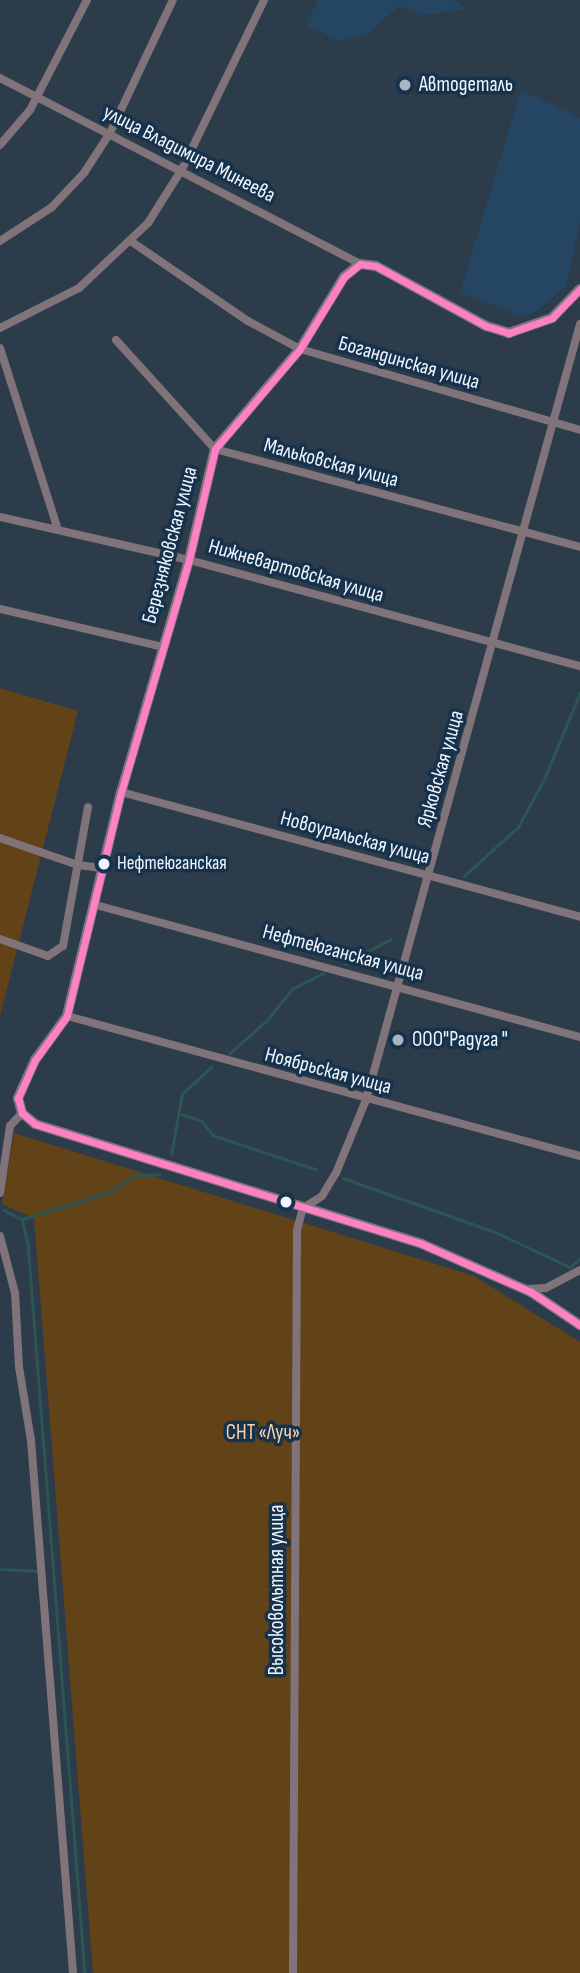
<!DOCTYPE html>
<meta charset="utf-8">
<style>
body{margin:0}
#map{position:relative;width:580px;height:1973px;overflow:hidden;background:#2d3c4a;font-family:"Sofia Sans Condensed",sans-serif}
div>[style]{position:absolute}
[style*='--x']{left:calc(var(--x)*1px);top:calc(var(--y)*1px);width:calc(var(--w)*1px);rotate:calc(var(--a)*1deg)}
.built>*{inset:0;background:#254662}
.green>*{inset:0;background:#624217}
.stream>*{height:2.5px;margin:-1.25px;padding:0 1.25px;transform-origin:1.25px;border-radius:1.25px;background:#2b5654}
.street>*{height:8px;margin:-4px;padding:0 4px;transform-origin:4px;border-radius:4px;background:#80737a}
.secondary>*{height:10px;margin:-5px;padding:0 5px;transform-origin:5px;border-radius:5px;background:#81767e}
.bus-1>*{height:7px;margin:-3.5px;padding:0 3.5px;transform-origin:3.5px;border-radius:3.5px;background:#ff80c5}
.dots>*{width:19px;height:19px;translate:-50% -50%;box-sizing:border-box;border:4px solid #16324c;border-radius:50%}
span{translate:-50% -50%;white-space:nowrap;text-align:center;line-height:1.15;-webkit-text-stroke:7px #16324c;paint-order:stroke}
.bus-label{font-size:19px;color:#eff6fd}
.left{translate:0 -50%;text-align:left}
.poi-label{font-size:21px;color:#eff6fd}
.street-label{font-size:21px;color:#eff6fd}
.park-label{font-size:21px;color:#f8d4ae}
</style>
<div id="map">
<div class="built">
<i style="clip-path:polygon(318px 0,452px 0,470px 9px,423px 15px,399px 6px,368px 34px,340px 41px,306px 25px)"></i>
<i style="clip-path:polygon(521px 90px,580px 118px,580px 222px,566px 286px,537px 311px,522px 316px,460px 293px)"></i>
</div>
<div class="green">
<i style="clip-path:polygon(0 688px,78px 711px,0 1016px)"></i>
<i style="clip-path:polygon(14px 1133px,474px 1276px,580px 1342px,580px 1973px,93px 1973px,34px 1218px,2px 1204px)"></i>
</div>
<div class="stream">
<i style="--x:464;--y:876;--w:73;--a:-42.2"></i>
<i style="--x:518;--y:827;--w:57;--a:-61.6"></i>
<i style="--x:545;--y:777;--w:91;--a:-67.4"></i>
<i style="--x:345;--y:964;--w:52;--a:-28.5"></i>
<i style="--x:229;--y:1054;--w:51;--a:-41.8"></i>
<i style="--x:267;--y:1020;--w:40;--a:-51"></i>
<i style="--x:292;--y:989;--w:35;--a:-27"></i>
<i style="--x:182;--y:1114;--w:21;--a:19"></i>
<i style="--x:202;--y:1121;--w:18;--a:52"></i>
<i style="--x:213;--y:1135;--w:108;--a:18.4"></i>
<i style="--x:171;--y:1155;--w:62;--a:-79.8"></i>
<i style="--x:182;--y:1094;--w:40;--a:-43"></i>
<i style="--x:343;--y:1178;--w:159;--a:19.5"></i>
<i style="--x:493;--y:1231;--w:85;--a:25.1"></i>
<i style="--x:570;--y:1267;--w:13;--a:-39"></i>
<i style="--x:4;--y:1210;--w:20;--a:27"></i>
<i style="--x:22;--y:1219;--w:25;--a:76"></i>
<i style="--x:28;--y:1243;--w:732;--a:85.54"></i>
<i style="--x:22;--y:1219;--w:92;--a:-17.1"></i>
<i style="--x:110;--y:1192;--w:31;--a:-33"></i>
<i style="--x:136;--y:1175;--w:23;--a:-2"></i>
<i style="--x:0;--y:1569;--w:36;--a:3"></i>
</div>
<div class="street">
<i style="--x:0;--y:78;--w:405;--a:27.3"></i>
<i style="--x:0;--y:145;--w:46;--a:-49.4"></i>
<i style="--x:30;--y:110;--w:124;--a:-62.6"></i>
<i style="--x:0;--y:241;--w:62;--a:-33.2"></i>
<i style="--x:52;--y:207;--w:47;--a:-46.7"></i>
<i style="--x:84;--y:173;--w:48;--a:-57"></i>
<i style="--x:110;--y:133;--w:147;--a:-64.7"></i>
<i style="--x:132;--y:242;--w:140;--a:34.3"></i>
<i style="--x:248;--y:321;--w:59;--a:28.3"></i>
<i style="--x:300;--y:349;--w:291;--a:16.1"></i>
<i style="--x:0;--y:328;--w:89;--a:-26.9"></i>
<i style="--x:79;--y:288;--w:95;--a:-43.3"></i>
<i style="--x:148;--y:223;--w:64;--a:-57.8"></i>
<i style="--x:182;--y:169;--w:188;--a:-64.1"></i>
<i style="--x:116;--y:340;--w:147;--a:47.8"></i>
<i style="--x:215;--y:449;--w:378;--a:15"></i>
<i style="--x:0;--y:348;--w:191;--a:72.3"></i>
<i style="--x:0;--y:517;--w:194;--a:12.8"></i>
<i style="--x:189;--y:560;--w:405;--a:15.2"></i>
<i style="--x:0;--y:609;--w:167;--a:13.1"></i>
<i style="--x:121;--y:792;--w:476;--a:15.2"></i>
<i style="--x:0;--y:838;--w:83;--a:19.1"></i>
<i style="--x:78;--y:865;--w:26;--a:7"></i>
<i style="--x:96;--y:905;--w:502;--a:15.26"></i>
<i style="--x:0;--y:939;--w:51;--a:19.5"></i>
<i style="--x:48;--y:956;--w:18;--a:-34"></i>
<i style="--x:63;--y:946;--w:141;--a:-79.8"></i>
<i style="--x:67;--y:1016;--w:532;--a:15.26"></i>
<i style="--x:0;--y:1193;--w:68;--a:-81.5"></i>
<i style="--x:10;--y:1126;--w:18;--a:-47"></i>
<i style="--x:0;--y:1236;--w:59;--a:75.3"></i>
<i style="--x:15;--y:1293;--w:74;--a:86.9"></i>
<i style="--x:19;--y:1367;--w:74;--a:80.7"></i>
<i style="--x:31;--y:1440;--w:535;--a:85.49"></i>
<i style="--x:526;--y:1289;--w:20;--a:-3"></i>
<i style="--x:546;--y:1288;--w:38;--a:-28"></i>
<i style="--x:293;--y:1973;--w:743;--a:-89.69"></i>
<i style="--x:297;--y:1230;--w:23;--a:-75"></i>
<i style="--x:303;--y:1208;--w:22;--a:-32"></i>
<i style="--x:322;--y:1196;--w:27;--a:-59"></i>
<i style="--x:336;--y:1173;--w:79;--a:-67.7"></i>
<i style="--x:366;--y:1100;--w:805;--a:-74.58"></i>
</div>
<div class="secondary">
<i style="--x:580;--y:289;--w:40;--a:134"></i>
<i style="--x:552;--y:318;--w:46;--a:160.8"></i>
<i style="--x:509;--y:333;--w:24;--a:-163"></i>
<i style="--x:486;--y:326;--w:125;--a:-151.4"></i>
<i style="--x:376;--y:266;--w:16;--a:-173"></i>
<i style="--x:360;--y:264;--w:21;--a:141"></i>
<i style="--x:344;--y:277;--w:84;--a:121.4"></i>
<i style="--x:300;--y:349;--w:131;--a:130.4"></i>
<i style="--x:215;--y:449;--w:114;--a:103.2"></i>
<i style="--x:189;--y:560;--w:242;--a:106.3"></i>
<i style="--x:121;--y:792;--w:230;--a:103.6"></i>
<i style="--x:67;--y:1016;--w:54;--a:126"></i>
<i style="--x:35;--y:1060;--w:42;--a:114.1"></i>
<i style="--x:18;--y:1098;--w:16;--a:75"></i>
<i style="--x:22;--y:1113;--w:17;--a:40"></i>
<i style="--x:35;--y:1124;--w:405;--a:17.2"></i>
<i style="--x:422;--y:1244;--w:119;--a:23.8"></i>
<i style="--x:531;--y:1292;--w:59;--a:34"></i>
</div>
<div class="bus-1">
<i style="--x:580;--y:289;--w:40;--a:134"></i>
<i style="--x:552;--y:318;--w:46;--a:160.8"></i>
<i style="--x:509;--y:333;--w:24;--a:-163"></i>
<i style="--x:486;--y:326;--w:125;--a:-151.4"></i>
<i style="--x:376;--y:266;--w:16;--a:-173"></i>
<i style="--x:360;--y:264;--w:21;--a:141"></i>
<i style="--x:344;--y:277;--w:84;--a:121.4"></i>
<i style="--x:300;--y:349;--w:131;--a:130.4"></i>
<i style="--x:215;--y:449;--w:114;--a:103.2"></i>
<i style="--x:189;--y:560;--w:242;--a:106.3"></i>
<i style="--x:121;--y:792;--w:230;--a:103.6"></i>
<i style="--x:67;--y:1016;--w:54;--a:126"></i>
<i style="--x:35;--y:1060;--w:42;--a:114.1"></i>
<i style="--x:18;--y:1098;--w:16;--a:75"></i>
<i style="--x:22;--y:1113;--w:17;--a:40"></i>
<i style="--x:35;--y:1124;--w:405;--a:17.2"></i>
<i style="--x:422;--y:1244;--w:119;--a:23.8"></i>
<i style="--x:531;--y:1292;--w:59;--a:34"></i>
</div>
<div class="dots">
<i style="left:405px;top:85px;background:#abb5be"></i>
<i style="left:104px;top:864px;background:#eff6fd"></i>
<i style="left:398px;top:1040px;background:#abb5be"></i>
<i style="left:286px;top:1202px;background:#eff6fd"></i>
</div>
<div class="bus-label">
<span class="left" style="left:117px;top:864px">Нефтеюганская</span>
</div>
<div class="poi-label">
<span class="left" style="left:419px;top:85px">Автодеталь</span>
<span class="left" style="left:412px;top:1040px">ООО"Радуга "</span>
</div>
<div class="street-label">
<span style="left:189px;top:154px;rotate:27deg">улица Владимира Минеева</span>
<span style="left:409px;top:363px;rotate:16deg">Богандинская улица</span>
<span style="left:331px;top:463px;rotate:15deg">Мальковская улица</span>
<span style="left:170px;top:545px;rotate:-75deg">Березняковская улица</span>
<span style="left:296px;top:571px;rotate:16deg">Нижневартовская улица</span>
<span style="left:441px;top:769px;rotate:-74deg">Ярковская улица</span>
<span style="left:355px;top:838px;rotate:15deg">Новоуральская улица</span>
<span style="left:343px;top:953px;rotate:15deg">Нефтеюганская улица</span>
<span style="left:328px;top:1071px;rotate:15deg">Ноябрьская улица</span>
<span style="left:277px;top:1590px;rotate:-90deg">Высоковольтная улица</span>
</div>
<div class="park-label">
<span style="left:263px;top:1433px">СНТ «Луч»</span>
</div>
</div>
